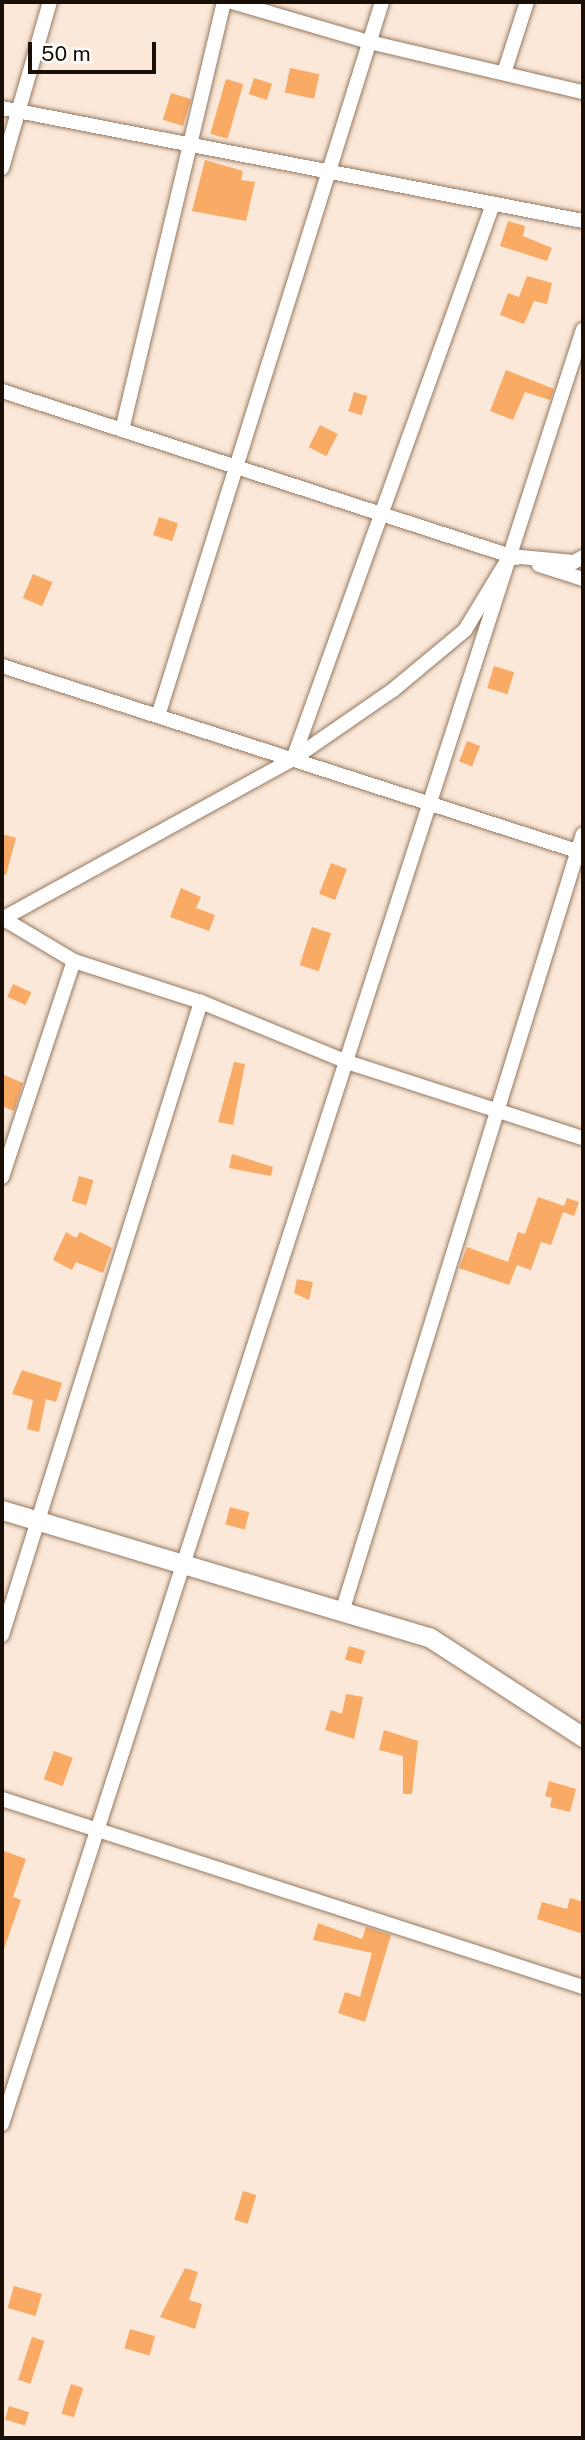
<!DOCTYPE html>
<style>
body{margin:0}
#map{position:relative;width:585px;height:2440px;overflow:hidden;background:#fbe8d8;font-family:"Public Sans",sans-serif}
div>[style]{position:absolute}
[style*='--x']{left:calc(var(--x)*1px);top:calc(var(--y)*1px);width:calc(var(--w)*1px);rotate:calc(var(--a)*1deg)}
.building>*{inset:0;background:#f9aa64;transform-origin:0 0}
.roads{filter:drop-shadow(0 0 2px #957962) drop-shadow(0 0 2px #957962)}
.minor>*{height:14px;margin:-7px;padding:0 7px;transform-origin:7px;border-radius:7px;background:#fff}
.tertiary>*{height:19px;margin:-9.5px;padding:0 9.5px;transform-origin:9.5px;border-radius:9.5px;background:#fff}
span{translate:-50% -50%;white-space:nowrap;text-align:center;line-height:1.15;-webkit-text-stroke:7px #fff;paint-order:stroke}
.frame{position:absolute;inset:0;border:4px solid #1a0f07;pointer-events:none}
.scale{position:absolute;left:28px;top:42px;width:128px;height:32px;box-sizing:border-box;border:4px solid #1a0f07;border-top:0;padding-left:9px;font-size:21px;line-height:24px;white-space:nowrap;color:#1a0f07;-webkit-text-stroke:5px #fff;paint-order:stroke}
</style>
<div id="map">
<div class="building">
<i style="left:290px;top:68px;width:30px;height:25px;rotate:12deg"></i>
<i style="left:254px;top:78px;width:19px;height:17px;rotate:18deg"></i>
<i style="left:226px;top:79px;width:18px;height:57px;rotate:16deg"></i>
<i style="left:171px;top:93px;width:21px;height:28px;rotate:17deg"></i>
<i style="clip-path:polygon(205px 160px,243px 171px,241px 180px,255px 182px,246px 221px,192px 211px)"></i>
<i style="clip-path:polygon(508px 221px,525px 226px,523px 236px,552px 248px,547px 261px,500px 246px)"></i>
<i style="clip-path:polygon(527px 276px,552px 283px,547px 304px,534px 301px,524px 324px,500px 315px,508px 293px,519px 297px)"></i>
<i style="clip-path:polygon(506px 370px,554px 389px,550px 400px,525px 392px,513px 420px,490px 411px)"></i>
<i style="left:354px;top:392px;width:14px;height:20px;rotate:17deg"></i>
<i style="left:320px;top:425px;width:20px;height:25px;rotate:27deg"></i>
<i style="left:159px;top:517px;width:20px;height:19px;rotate:18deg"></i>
<i style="left:33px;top:574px;width:21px;height:26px;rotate:23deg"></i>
<i style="left:494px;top:666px;width:21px;height:23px;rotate:17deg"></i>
<i style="left:467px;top:741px;width:14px;height:22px;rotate:21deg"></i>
<i style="clip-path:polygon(2px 834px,16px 838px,6px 875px,2px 874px)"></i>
<i style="left:331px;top:863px;width:17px;height:33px;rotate:21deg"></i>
<i style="clip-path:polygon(181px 888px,201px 897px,196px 908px,215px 915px,209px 931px,170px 917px)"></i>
<i style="left:312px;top:927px;width:20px;height:40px;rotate:18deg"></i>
<i style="left:13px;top:984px;width:20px;height:14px;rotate:24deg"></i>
<i style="clip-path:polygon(234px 1062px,245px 1064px,233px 1125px,218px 1122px)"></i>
<i style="clip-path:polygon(2px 1074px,23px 1083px,14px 1111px,2px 1106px)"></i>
<i style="clip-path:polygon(232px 1154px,273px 1167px,271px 1176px,229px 1168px)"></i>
<i style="left:79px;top:1176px;width:15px;height:26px;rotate:16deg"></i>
<i style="clip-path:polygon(538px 1197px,564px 1206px,567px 1198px,579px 1202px,574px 1216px,563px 1212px,551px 1245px,541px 1242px,531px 1270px,517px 1265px,509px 1285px,459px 1268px,467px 1247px,508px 1262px,518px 1232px,525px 1234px)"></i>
<i style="clip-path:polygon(66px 1232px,76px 1238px,80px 1232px,112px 1248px,103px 1273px,76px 1262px,72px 1270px,53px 1260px)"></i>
<i style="clip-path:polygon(297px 1279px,313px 1282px,309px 1300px,294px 1293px)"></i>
<i style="clip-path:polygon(22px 1370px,62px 1383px,56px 1402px,46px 1399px,39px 1432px,27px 1429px,33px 1400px,12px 1394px)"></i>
<i style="left:230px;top:1507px;width:20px;height:18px;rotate:15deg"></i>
<i style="left:349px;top:1646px;width:17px;height:14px;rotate:17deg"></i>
<i style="clip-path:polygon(346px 1694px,363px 1697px,354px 1739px,325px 1730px,331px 1710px,342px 1714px)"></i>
<i style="clip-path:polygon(384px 1730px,418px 1741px,412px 1794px,403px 1794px,403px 1756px,379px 1750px)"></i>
<i style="left:54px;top:1751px;width:20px;height:30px;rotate:20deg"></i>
<i style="clip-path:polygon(549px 1781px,576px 1789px,570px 1812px,550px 1807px,552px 1798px,545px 1796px)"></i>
<i style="clip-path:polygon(4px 1851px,26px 1859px,13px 1897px,21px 1900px,4px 1949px)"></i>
<i style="clip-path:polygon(570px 1898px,583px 1902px,583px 1934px,537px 1919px,542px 1902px,567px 1909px)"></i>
<i style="clip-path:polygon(318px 1923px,362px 1939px,366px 1927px,391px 1935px,365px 2022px,338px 2013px,345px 1992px,360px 1997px,372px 1953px,313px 1940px)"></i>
<i style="left:243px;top:2191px;width:14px;height:30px;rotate:17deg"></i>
<i style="clip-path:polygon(185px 2268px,198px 2272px,189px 2300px,202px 2304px,195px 2329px,160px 2317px)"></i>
<i style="left:14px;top:2286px;width:29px;height:23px;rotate:16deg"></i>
<i style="left:130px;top:2329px;width:26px;height:20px;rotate:16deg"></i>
<i style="left:32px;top:2337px;width:13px;height:45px;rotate:18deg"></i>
<i style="left:71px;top:2384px;width:13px;height:31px;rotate:18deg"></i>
<i style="left:9px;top:2406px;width:21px;height:14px;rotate:17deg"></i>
</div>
<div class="roads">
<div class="minor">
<i style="--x:232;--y:2;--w:143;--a:16.3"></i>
<i style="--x:369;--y:42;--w:220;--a:13.2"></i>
<i style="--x:504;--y:73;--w:75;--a:-72.1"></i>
<i style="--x:2;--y:108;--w:592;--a:11.01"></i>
<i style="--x:2;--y:168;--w:173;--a:-73.9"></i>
<i style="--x:2;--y:391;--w:541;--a:17.97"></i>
<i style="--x:122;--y:430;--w:440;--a:-76.6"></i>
<i style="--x:539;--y:565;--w:46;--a:17.7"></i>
<i style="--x:2;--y:666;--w:610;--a:17.84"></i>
<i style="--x:158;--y:716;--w:748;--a:-72.58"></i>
<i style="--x:293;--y:759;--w:590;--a:-70.18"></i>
<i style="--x:2;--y:918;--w:84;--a:30.8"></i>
<i style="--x:74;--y:961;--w:133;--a:17.9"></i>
<i style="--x:201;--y:1002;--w:158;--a:22.3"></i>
<i style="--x:347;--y:1062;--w:248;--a:17.9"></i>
<i style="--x:2;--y:919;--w:332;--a:-28.8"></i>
<i style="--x:293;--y:759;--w:121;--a:-34.6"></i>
<i style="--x:393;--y:690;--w:94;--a:-39.8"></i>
<i style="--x:465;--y:630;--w:87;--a:-58.7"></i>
<i style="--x:510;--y:556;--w:64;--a:5.4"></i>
<i style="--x:574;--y:562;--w:10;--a:-29"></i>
<i style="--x:2;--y:1177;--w:228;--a:-71.6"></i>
<i style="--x:342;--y:1612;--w:814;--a:-72.79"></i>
<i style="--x:2;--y:1635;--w:664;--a:-72.55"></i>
<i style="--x:2;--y:1799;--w:611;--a:17.93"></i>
<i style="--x:2;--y:2124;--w:1886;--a:-72.06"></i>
</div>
<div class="tertiary">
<i style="--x:2;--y:1510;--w:445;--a:16.6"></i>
<i style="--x:429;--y:1637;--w:184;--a:33"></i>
</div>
</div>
<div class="frame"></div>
<div class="scale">50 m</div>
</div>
